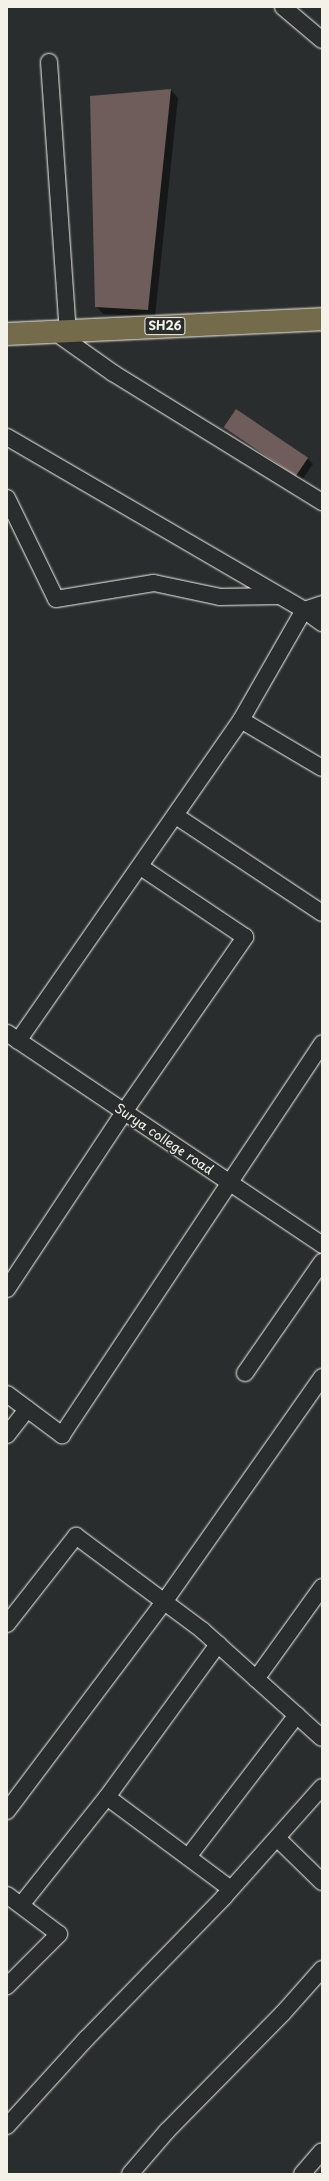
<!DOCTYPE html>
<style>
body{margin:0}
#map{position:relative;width:329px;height:2181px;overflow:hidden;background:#2a2d2e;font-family:"Playpen Sans",sans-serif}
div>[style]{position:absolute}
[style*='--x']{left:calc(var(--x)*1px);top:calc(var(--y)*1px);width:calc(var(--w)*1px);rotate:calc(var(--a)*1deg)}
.shadow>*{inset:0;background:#0007}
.building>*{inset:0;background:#6f5d5c;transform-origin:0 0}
.roads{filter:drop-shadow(0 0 1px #f4f1e8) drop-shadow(0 0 1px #f4f1e8)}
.street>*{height:16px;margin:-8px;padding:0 8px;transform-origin:8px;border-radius:8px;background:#2a2d2e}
.primary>*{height:22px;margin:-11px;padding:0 11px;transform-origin:11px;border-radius:11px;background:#746b4b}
span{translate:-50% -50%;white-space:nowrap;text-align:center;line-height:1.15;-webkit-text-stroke:3px #2a2d2e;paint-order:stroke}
.shield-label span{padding:1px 3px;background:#2a2d2e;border:1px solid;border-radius:3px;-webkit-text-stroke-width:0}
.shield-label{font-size:12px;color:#f4f1e8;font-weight:700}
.street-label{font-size:13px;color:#f4f1e8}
.frame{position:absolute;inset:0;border:8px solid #f4f1e8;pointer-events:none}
</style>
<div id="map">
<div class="shadow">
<i style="clip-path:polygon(171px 90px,178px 98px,155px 317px,103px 314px,96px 306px,91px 97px)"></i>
<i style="clip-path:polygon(225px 426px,307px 458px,313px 464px,302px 480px)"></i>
</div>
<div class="building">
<i style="clip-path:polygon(171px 89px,148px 310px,95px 307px,90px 96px)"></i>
<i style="left:236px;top:409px;width:87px;height:22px;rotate:34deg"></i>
</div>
<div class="roads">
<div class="street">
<i style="--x:283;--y:7;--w:51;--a:40.2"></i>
<i style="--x:49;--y:62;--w:270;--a:86"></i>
<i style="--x:55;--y:332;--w:71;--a:35.3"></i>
<i style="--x:113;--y:373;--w:246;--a:31.7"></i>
<i style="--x:7;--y:437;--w:344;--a:30.2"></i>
<i style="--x:304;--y:610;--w:19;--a:-18"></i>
<i style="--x:7;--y:498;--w:112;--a:64.1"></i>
<i style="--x:56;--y:599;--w:99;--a:-9.3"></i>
<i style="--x:154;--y:583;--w:67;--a:12"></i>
<i style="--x:220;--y:597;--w:59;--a:-1"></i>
<i style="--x:241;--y:720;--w:94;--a:30.7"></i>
<i style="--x:176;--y:816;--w:175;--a:33.6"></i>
<i style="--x:7;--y:1033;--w:380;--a:33.9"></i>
<i style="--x:18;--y:1041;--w:391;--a:-55.2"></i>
<i style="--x:241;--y:720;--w:127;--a:-60.2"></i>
<i style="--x:304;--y:610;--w:22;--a:36"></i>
<i style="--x:7;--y:1289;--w:212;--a:-56.5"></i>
<i style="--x:124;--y:1112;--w:213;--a:-55.3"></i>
<i style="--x:245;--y:937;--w:125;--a:-146.1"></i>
<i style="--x:245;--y:1373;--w:135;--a:-55.3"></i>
<i style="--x:7;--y:1394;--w:69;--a:36.7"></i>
<i style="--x:62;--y:1435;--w:470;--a:-56.4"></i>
<i style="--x:7;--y:1435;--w:33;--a:-52"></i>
<i style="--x:7;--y:1624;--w:112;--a:-51.9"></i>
<i style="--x:76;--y:1536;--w:157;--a:36.7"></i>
<i style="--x:202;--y:1630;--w:161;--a:42"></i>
<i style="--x:256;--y:1679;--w:113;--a:-54.3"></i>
<i style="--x:107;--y:1797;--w:154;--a:36.6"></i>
<i style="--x:7;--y:1811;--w:261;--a:-53.1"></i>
<i style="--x:164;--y:1602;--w:275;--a:-54.9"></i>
<i style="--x:277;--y:1838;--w:63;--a:44.4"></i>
<i style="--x:188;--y:1857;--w:179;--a:-52.5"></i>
<i style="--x:7;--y:1895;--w:65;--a:36.9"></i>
<i style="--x:59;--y:1934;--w:74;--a:135"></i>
<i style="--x:21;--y:1905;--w:138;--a:-51.5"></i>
<i style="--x:107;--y:1797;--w:189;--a:-54"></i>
<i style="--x:7;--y:2126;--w:118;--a:-47.8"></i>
<i style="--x:86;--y:2039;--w:198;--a:-45.8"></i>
<i style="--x:224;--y:1897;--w:147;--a:-48.3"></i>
<i style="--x:130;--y:2174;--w:57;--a:-49.3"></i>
<i style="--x:167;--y:2131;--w:165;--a:-45.5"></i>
<i style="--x:283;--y:2013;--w:59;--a:-48.4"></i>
<i style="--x:302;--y:2174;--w:30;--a:-49"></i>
</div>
<div class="primary">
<i style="--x:7;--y:334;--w:315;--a:-2.7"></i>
</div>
</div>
<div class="shield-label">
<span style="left:165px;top:326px">SH26</span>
</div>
<div class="street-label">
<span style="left:164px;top:1139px;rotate:34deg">Surya college road</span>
</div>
<div class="frame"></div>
</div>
